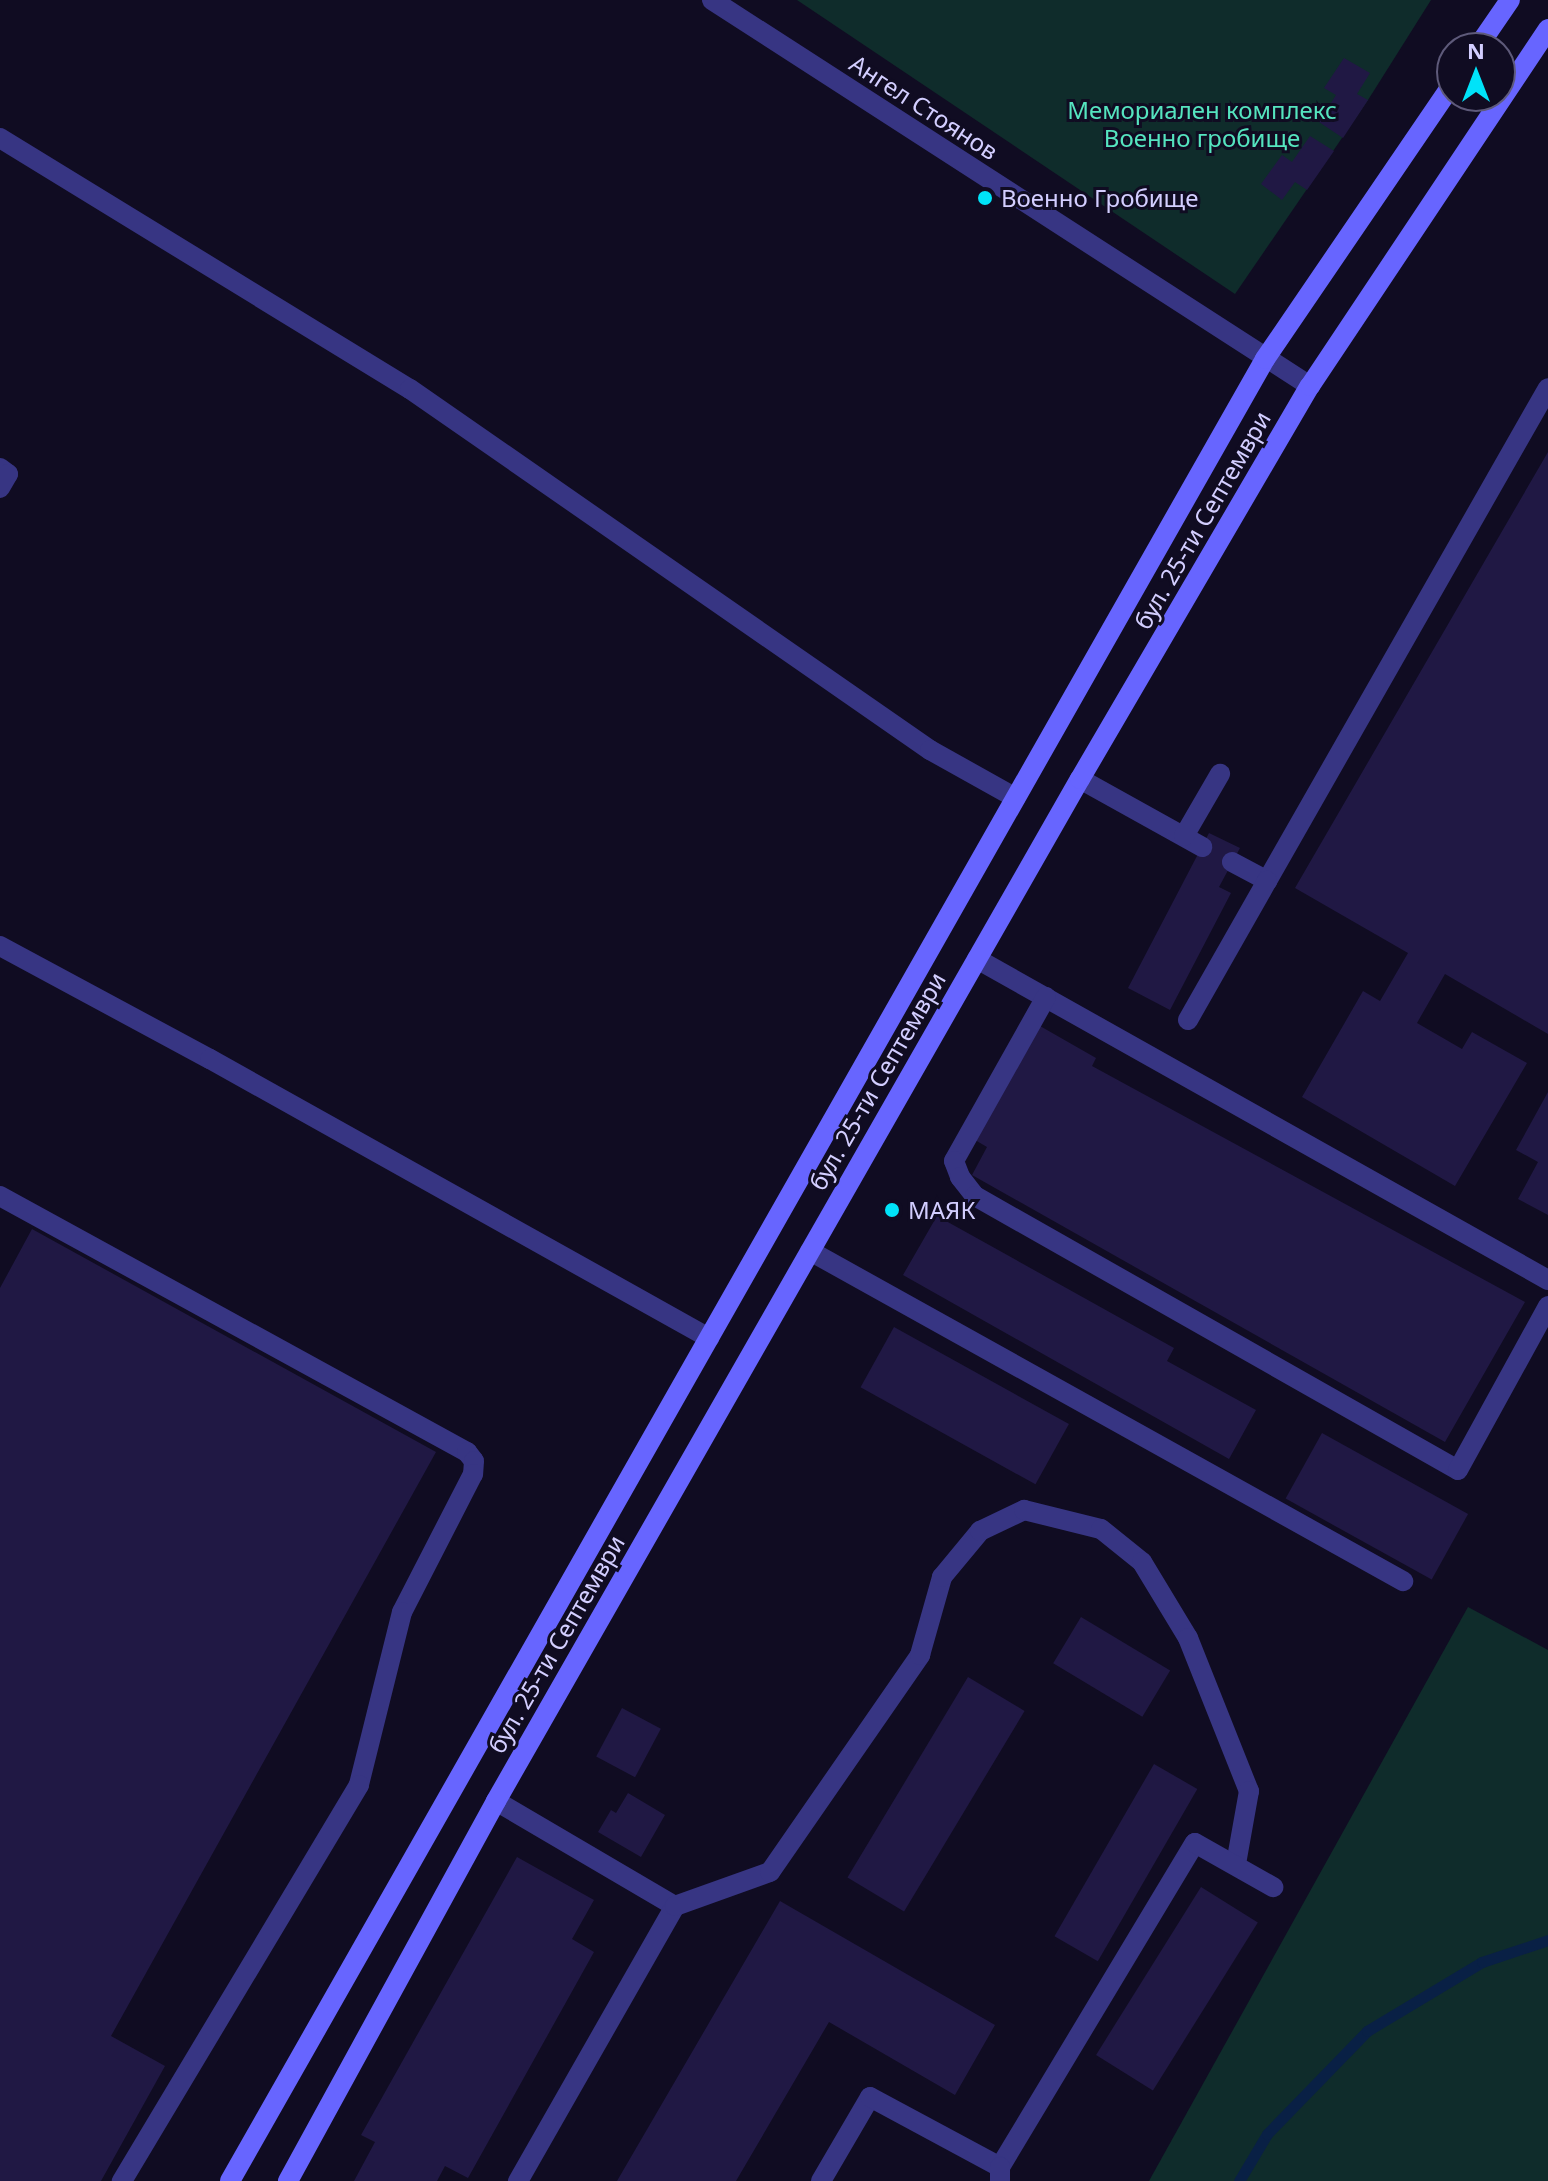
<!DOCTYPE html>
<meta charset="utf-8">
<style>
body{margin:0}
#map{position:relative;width:1548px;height:2181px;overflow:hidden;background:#100c22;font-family:"Noto Sans",sans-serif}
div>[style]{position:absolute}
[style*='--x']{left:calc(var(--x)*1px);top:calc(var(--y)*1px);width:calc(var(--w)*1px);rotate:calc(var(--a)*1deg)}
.green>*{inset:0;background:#0f2c2b}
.stream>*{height:11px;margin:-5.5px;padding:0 5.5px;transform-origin:5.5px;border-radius:5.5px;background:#092045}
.building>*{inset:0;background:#201844;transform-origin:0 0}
.service>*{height:20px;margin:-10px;padding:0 10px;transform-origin:10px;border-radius:10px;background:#373583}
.tertiary>*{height:20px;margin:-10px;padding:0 10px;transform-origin:10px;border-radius:10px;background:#373583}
.secondary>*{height:20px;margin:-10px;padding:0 10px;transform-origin:10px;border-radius:10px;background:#6765ff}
.dots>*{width:22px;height:22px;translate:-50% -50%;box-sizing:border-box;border:4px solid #100c22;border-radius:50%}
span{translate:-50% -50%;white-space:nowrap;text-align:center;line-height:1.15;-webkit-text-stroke:6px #100c22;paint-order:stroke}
.street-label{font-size:24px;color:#d3ceff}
.park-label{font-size:24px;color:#55e4bf}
.poi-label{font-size:24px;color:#d3ceff}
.left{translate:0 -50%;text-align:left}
.north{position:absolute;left:1436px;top:32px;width:80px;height:80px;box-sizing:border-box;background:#100c22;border:2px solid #5e5a7a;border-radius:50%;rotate:0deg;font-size:22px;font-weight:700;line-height:32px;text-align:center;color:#d3ceff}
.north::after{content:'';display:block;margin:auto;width:28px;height:36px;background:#00e3f9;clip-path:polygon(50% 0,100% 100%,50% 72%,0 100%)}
</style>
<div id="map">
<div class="green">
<i style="clip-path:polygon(797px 0,1431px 0,1368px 100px,1235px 294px)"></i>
<i style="clip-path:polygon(1468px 1607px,1548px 1650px,1548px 2181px,1149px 2181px)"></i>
</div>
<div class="stream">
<i style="--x:1239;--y:2181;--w:55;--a:-59.2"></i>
<i style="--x:1267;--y:2134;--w:144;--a:-45.8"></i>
<i style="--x:1367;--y:2031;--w:134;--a:-31"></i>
<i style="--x:1482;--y:1962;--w:70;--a:-18.4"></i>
</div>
<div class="building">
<i style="clip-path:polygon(1344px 58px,1370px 73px,1357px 94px,1368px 100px,1343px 138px,1319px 122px,1336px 95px,1324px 88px)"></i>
<i style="clip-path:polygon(1310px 136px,1334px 151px,1307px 190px,1295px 182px,1282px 200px,1261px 184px,1282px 155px,1292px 162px)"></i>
<i style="clip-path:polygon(1548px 452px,1548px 1034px,1445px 974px,1417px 1023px,1462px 1049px,1472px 1032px,1527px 1063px,1455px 1186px,1302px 1097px,1363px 991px,1380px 1001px,1408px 953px,1295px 888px)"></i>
<i style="clip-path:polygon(1209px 833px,1240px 848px,1219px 887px,1231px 893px,1170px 1010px,1128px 988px)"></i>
<i style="clip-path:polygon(1040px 1026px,1096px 1058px,1092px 1066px,1525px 1302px,1445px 1442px,972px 1175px,987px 1147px,975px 1140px)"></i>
<i style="clip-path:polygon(1548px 1092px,1548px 1215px,1518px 1199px,1538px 1162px,1516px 1150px)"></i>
<i style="clip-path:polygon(937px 1216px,1174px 1348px,1167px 1361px,1256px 1410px,1229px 1459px,903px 1275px)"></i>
<i style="clip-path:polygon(32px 1229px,436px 1452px,111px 2036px,165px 2066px,101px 2181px,0 2181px,0 1288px)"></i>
<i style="left:894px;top:1327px;width:200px;height:69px;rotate:29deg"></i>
<i style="left:1322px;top:1433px;width:167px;height:75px;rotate:29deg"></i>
<i style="left:1081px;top:1617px;width:104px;height:54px;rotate:31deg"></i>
<i style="left:968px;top:1677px;width:66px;height:234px;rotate:31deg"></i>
<i style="left:622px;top:1708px;width:44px;height:55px;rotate:28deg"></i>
<i style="left:1154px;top:1764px;width:50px;height:199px;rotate:30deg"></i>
<i style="clip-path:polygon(628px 1793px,665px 1815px,641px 1857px,598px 1832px,611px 1810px,616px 1813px)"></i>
<i style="clip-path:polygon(517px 1857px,594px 1900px,572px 1939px,594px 1952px,468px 2178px,445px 2166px,437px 2181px,354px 2181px,375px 2142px,361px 2135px)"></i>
<i style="left:1201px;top:1887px;width:67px;height:198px;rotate:32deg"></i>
<i style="clip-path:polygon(780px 1901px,995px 2025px,955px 2095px,829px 2022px,736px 2181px,617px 2181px)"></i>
</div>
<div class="service">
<i style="--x:0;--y:138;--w:481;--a:31.5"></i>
<i style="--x:410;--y:389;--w:633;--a:34.77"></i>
<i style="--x:930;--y:750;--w:98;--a:29.2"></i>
<i style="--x:0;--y:468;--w:10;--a:37"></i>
<i style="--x:8;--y:474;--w:16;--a:120"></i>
<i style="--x:1080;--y:779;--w:140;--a:29.1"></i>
<i style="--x:1184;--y:836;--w:72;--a:-59.9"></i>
<i style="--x:1232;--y:862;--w:40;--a:28"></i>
<i style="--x:1267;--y:881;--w:567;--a:-60.32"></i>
<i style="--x:0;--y:946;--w:238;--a:28.3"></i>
<i style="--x:210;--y:1059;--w:572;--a:29.21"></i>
<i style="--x:977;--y:959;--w:655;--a:29.34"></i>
<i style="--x:1046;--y:997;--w:188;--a:119.3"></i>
<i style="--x:954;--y:1161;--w:17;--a:69"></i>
<i style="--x:960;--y:1177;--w:24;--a:52"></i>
<i style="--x:975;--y:1196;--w:555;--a:29.57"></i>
<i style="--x:1458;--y:1470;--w:187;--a:-61.2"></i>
<i style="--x:1188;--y:1020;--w:160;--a:-60.4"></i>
<i style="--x:0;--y:1196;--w:533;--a:28.73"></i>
<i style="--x:467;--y:1452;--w:11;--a:52"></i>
<i style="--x:474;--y:1461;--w:13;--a:94"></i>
<i style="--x:473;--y:1474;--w:155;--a:117.2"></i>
<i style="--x:402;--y:1612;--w:178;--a:104"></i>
<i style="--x:359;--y:1785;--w:462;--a:120.9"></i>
<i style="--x:810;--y:1251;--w:679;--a:29.1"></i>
<i style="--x:496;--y:1801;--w:208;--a:30.4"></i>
<i style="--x:675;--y:1906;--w:317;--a:119.7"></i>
<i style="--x:675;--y:1906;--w:101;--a:-19.7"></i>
<i style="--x:770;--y:1872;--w:264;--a:-55.3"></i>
<i style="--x:920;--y:1655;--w:81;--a:-74.2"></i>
<i style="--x:942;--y:1577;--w:60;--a:-50.4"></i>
<i style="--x:980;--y:1531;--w:49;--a:-25.5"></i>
<i style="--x:1024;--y:1510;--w:79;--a:13.9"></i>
<i style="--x:1101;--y:1529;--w:53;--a:38.8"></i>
<i style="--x:1142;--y:1562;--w:89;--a:58.8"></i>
<i style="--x:1188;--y:1638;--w:165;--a:68.3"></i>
<i style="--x:1249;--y:1791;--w:74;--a:100.1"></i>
<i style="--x:1000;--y:2167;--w:378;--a:-59"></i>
<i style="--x:1195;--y:1843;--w:90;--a:29.4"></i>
<i style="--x:821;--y:2181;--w:97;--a:-59.7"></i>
<i style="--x:870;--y:2097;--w:148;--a:28.3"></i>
<i style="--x:1000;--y:2167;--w:14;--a:90"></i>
</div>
<div class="tertiary">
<i style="--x:712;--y:0;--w:712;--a:32.84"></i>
</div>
<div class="secondary">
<i style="--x:1477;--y:48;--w:58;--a:-55.5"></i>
<i style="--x:230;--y:2181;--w:2095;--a:-60.4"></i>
<i style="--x:1265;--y:359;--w:332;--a:-55.7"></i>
<i style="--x:288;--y:2181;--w:433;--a:-61.3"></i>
<i style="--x:496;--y:1801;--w:1177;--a:-60.26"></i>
<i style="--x:1080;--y:779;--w:455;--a:-59.7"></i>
<i style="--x:1310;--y:386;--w:429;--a:-56.3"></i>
</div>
<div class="dots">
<i style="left:985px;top:198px;background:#00e3f9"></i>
<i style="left:892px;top:1210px;background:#00e3f9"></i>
</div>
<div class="street-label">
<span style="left:924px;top:107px;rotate:33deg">Ангел Стоянов</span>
<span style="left:1202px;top:520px;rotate:-60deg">бул. 25-ти Септември</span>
<span style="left:877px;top:1081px;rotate:-60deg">бул. 25-ти Септември</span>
<span style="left:556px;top:1644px;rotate:-60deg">бул. 25-ти Септември</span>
</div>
<div class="park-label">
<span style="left:1202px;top:124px">Мемориален комплекс<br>Военно гробище</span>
</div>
<div class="poi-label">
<span class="left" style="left:1001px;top:198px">Военно Гробище</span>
<span class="left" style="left:908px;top:1210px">МАЯК</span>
</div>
<div class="north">N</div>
</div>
